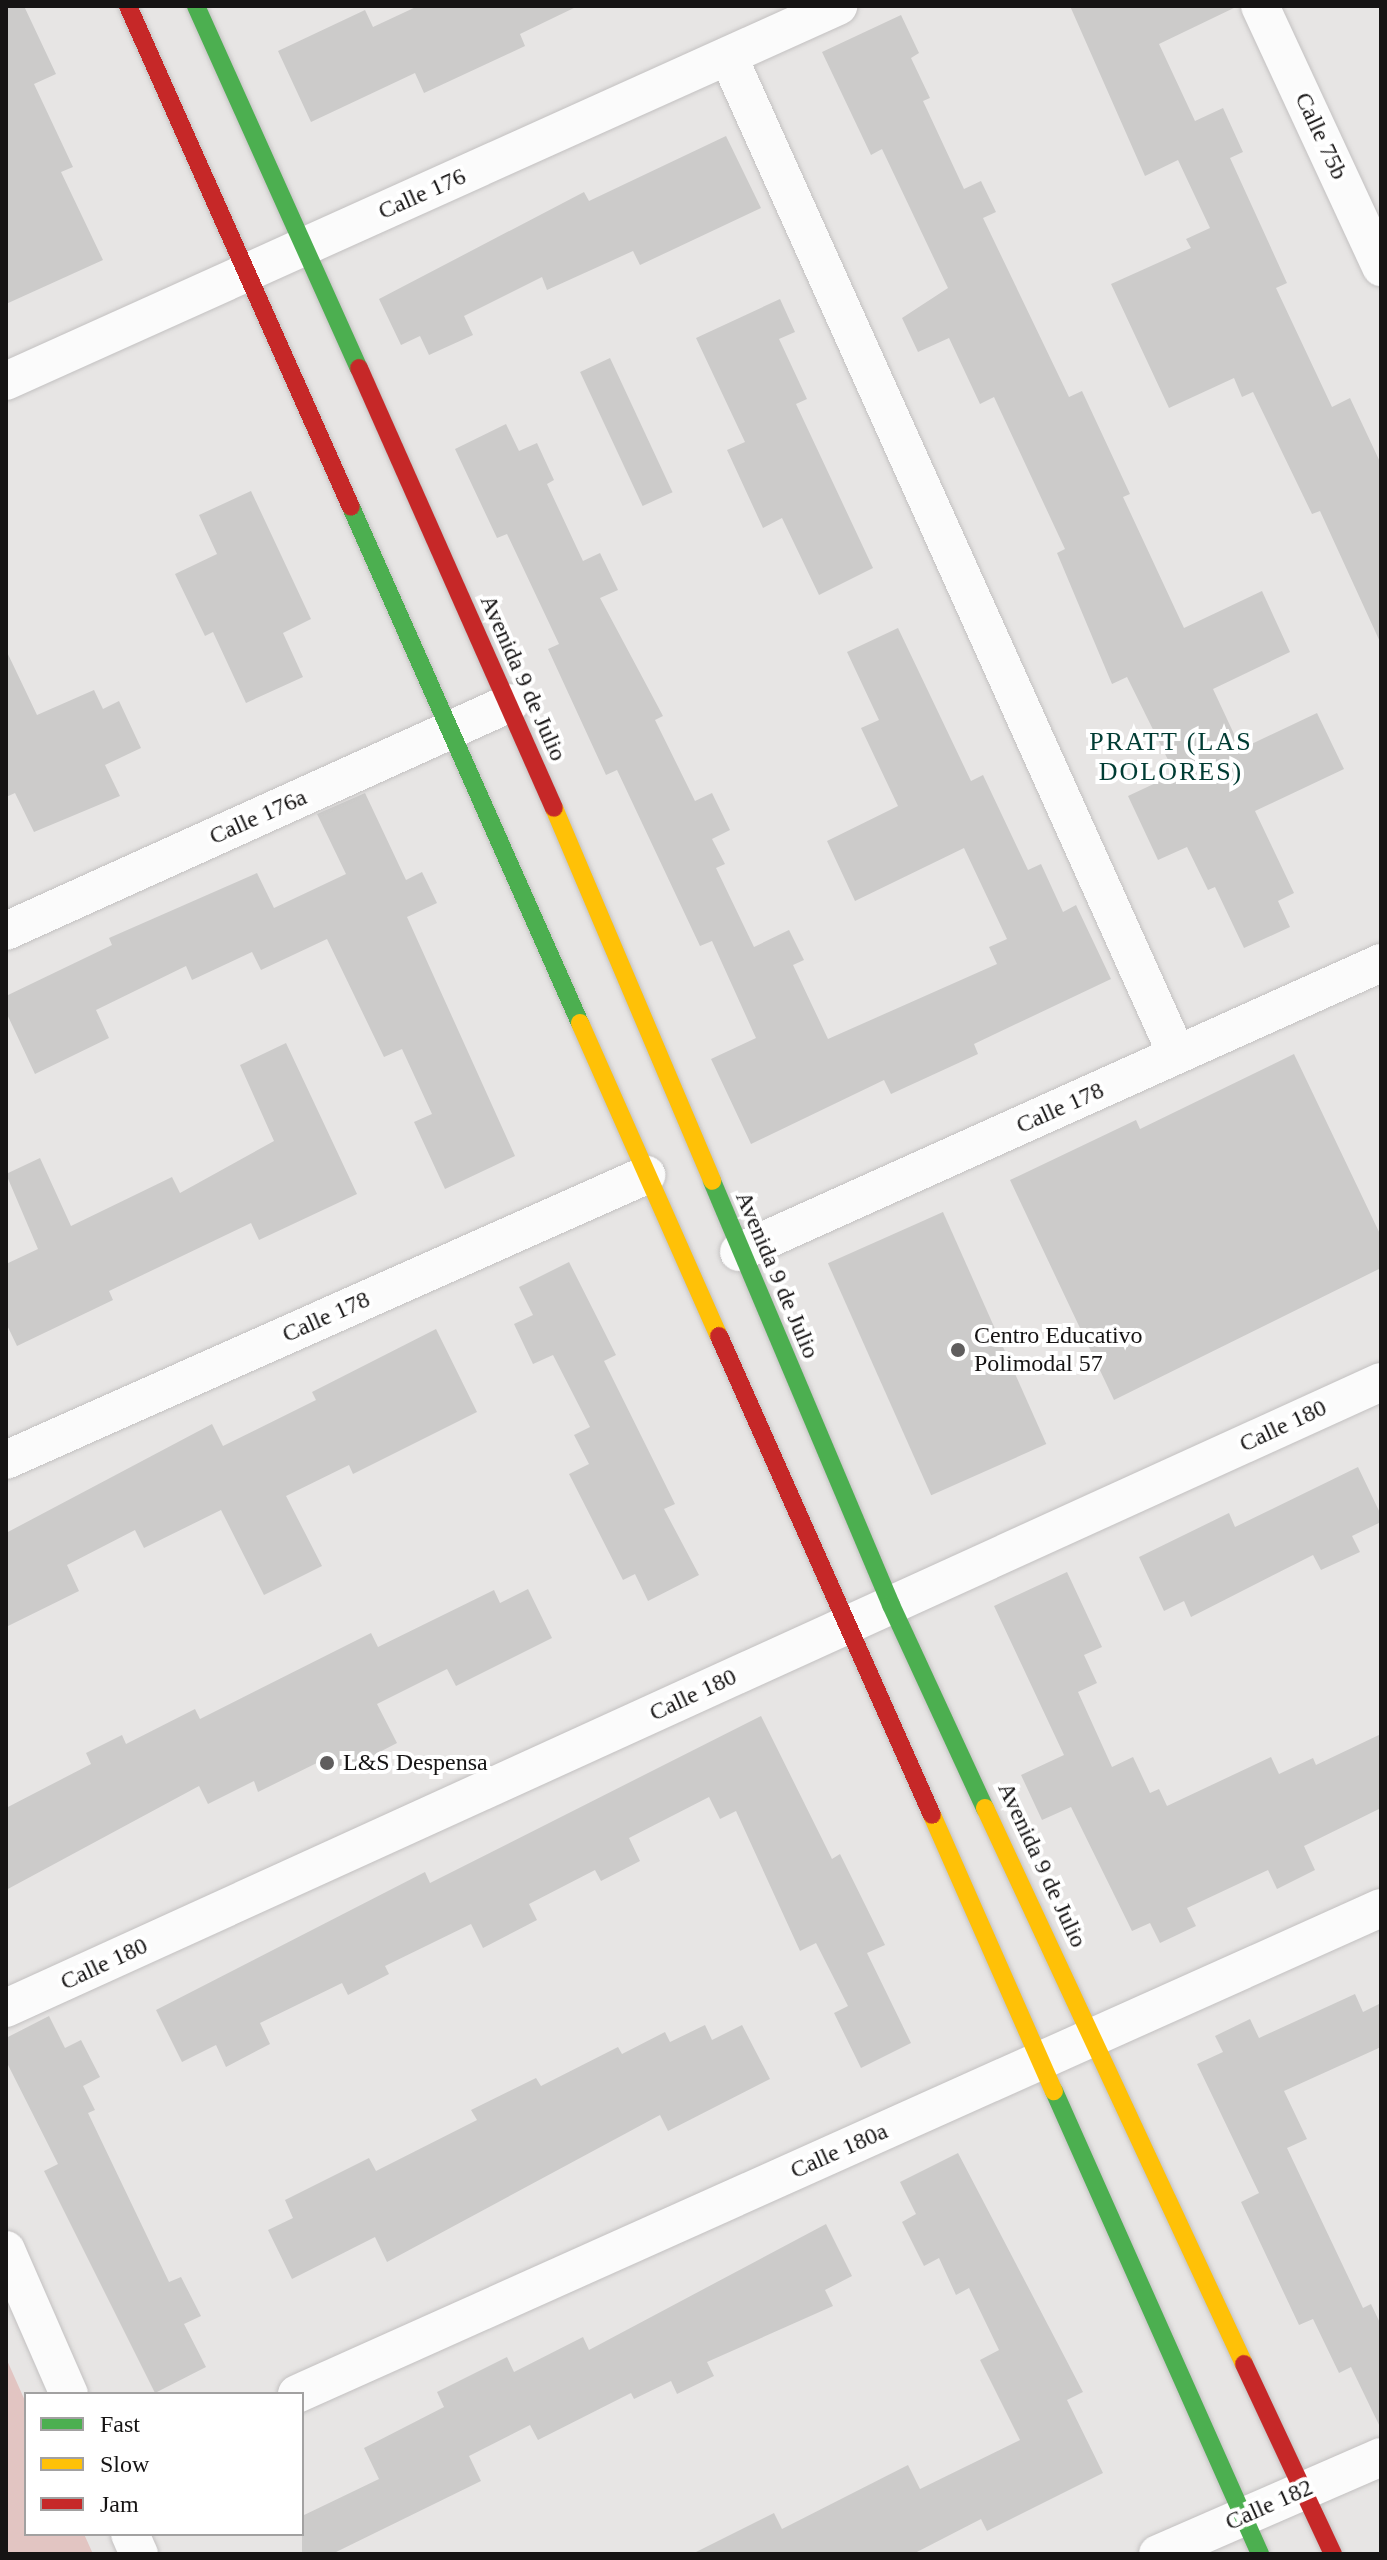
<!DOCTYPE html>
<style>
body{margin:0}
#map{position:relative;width:1387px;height:2560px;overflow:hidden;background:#e7e5e4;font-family:Georgia,serif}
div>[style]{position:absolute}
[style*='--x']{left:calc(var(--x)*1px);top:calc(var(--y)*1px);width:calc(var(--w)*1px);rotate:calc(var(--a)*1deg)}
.green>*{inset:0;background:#e2c5c2}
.building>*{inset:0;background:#cccbca;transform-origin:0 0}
.roads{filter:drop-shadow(0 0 2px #c3c1c1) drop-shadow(0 0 2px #c3c1c1)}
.street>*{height:38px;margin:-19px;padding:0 19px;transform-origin:19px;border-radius:19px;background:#fbfbfb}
.fast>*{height:18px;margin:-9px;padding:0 9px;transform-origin:9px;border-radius:9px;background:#4caf50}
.slow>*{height:18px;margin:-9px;padding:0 9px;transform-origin:9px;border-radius:9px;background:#ffc107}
.jam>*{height:18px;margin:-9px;padding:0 9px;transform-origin:9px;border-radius:9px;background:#c62828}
.dots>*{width:22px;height:22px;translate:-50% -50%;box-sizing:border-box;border:4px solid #fff;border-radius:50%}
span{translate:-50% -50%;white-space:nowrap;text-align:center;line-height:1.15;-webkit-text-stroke:8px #fff;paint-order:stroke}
.street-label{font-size:24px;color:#161414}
.poi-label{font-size:24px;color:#161414}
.left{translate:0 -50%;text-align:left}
.neighbourhood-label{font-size:26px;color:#003c33;letter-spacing:2px}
.frame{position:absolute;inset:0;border:8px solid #161414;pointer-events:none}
.legend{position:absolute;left:24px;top:2392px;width:280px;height:144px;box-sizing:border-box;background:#fff;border:2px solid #a2a1a1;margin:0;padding:10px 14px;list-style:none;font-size:24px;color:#161414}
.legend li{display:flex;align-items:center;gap:16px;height:40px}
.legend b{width:40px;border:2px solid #a2a1a1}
</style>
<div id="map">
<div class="green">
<i style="clip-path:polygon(6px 2358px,26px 2403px,26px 2534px,84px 2534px,93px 2554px,6px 2554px)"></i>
</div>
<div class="building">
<i style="clip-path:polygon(6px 6px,24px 6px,56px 74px,34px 84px,73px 167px,61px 172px,103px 260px,6px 304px)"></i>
<i style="clip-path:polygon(418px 6px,578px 6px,520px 34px,525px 46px,424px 93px,415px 73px,311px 122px,278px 51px,365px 10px,373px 27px)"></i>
<i style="clip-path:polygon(1070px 6px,1238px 6px,1159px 44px,1195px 121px,1223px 108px,1243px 152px,1230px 158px,1287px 283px,1276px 288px,1332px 407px,1350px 398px,1381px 464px,1381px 644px,1320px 511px,1312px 514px,1253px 392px,1242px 397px,1234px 378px,1169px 408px,1111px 284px,1191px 248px,1186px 239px,1210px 228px,1178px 160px,1145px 176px)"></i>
<i style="clip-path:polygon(901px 15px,919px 53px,911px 58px,930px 98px,923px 101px,964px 189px,981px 181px,996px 212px,983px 218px,1069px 397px,1082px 391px,1130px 494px,1123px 497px,1184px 628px,1262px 591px,1290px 652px,1213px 689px,1241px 749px,1317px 713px,1344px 769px,1255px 811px,1294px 893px,1278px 901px,1290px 927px,1244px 948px,1215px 887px,1208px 890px,1187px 847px,1158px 860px,1128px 796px,1175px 774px,1127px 677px,1112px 684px,1057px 553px,1065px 549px,994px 397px,980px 404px,949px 338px,918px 352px,902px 318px,948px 288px,882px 149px,871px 155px,822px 52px)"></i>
<i style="clip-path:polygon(726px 136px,761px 208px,640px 265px,633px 251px,547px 290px,542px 277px,464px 316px,473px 335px,429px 355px,420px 336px,401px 345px,379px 299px,584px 192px,589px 201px)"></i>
<i style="clip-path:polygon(780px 299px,795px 332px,779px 339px,807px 399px,796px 404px,873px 568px,819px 595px,782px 518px,763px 528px,727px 450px,745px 442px,696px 338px)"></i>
<i style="left:610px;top:358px;width:148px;height:33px;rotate:65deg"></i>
<i style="clip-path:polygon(506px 424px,519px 451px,537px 443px,554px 480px,547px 484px,583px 561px,600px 553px,618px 590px,600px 598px,663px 716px,655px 720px,695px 801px,712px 793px,730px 830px,712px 839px,725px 864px,716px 868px,754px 947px,789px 930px,804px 960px,793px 965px,828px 1039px,997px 964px,989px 947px,1007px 939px,964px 848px,855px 901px,827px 841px,898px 806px,861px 728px,879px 720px,847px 652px,898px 628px,971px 781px,983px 775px,1028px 870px,1041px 864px,1063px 912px,1076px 905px,1111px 979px,974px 1044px,978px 1054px,891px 1094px,884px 1080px,751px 1144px,711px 1059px,756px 1038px,712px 941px,700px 946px,617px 770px,606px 775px,548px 649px,559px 644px,507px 534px,497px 538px,455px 449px)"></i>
<i style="clip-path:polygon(251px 491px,311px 619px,283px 633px,303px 677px,246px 703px,213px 632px,205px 636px,175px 574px,217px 554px,199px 515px)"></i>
<i style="clip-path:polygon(6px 650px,37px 715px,94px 690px,103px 709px,119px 701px,141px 748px,105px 765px,120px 796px,34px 832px,15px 793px,6px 797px)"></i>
<i style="clip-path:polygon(365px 793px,406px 880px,422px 872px,437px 903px,407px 917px,515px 1156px,445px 1189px,414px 1122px,432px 1114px,402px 1049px,384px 1057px,327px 939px,261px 970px,252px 952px,192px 980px,186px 966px,96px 1010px,109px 1038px,35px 1074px,6px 1012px,6px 996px,112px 945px,109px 938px,257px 873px,274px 908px,346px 874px,317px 814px)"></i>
<i style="clip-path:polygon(286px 1043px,357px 1194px,259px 1240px,251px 1223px,109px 1291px,113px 1300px,17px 1346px,6px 1323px,6px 1264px,38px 1249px,6px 1174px,40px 1158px,71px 1226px,172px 1177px,180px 1193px,274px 1141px,240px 1065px)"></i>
<i style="clip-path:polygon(1294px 1054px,1381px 1236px,1381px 1268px,1114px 1400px,1010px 1180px,1136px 1120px,1140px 1129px)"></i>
<i style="left:943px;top:1212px;width:254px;height:126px;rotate:66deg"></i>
<i style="clip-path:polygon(569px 1262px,616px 1355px,604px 1361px,675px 1504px,664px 1509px,699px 1575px,648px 1601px,635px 1574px,623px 1580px,569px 1474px,589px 1464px,574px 1435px,590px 1427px,553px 1355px,533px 1364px,514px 1324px,533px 1315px,519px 1287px)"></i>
<i style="clip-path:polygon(436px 1329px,477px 1412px,353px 1474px,349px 1465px,286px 1496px,322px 1566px,264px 1595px,221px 1510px,144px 1548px,135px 1530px,67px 1565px,79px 1591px,6px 1627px,6px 1533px,212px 1424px,223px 1446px,316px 1400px,312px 1392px)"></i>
<i style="clip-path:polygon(1358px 1467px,1381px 1515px,1381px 1522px,1352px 1536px,1360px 1552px,1321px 1570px,1313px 1555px,1191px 1617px,1184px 1601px,1164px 1611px,1139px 1557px,1229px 1513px,1235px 1527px)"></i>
<i style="clip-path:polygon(1067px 1572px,1102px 1647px,1084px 1655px,1097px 1683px,1078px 1692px,1112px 1767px,1133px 1757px,1150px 1793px,1159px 1789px,1167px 1806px,1271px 1757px,1279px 1774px,1313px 1758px,1316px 1765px,1381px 1734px,1381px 1808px,1304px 1846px,1315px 1870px,1277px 1889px,1268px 1870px,1187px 1908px,1196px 1926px,1160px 1943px,1150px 1923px,1132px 1931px,1071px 1807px,1042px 1820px,1021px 1775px,1064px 1755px,994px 1606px)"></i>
<i style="clip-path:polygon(528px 1589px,552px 1638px,456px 1686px,447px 1669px,377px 1704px,397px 1743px,341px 1772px,333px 1755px,258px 1792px,254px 1781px,208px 1804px,199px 1786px,6px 1890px,6px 1808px,91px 1764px,86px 1753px,122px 1735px,126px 1744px,195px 1709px,200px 1719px,371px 1633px,378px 1647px,494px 1590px,500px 1603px)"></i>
<i style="clip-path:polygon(761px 1716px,832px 1859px,840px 1854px,885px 1945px,867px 1953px,911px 2043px,861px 2068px,834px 2013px,848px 2006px,816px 1943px,800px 1951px,736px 1811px,720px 1819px,709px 1797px,629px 1838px,640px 1861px,601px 1881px,595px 1870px,529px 1904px,537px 1920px,483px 1948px,471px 1924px,385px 1966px,389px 1974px,348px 1995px,342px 1983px,260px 2023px,270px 2044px,226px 2067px,216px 2045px,182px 2062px,156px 2010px,425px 1872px,430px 1883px)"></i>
<i style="clip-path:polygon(1355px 1994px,1363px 2012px,1381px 2003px,1381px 2047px,1284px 2091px,1307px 2139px,1287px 2148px,1363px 2308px,1371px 2304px,1381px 2325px,1381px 2429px,1351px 2367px,1339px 2373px,1313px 2319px,1299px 2325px,1241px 2202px,1259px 2193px,1197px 2064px,1223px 2052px,1215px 2036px,1250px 2019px,1259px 2038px)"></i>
<i style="clip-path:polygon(49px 2016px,65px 2048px,81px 2040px,100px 2077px,83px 2086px,95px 2110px,88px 2113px,169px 2282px,181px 2277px,201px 2316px,184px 2324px,206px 2367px,155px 2393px,44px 2171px,58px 2164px,6px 2061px,6px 2038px)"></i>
<i style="clip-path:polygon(705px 2025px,712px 2040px,742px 2025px,770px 2079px,668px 2131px,660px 2115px,387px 2262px,375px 2237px,292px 2279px,268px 2230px,293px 2218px,285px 2200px,369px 2158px,376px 2171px,477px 2120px,471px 2110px,536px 2078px,541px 2086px,618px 2047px,622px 2054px,665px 2032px,670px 2042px)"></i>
<i style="clip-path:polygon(958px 2153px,1083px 2392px,1067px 2400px,1103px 2473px,987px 2531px,981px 2519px,913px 2554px,692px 2554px,774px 2513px,782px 2529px,908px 2465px,920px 2489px,1020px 2440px,980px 2360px,999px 2350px,969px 2288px,956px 2295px,939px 2258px,924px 2266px,902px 2222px,916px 2214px,900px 2182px)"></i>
<i style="clip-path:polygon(826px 2224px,852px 2276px,825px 2290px,833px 2306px,707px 2362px,714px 2376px,677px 2394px,671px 2381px,634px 2399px,631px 2393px,538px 2440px,530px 2425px,469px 2456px,481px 2481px,332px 2554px,302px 2554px,302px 2516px,379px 2479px,364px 2448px,444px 2407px,437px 2392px,507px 2357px,514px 2372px,583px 2337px,589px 2350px)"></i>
</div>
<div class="roads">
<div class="street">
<i style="--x:1260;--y:6;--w:288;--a:65.1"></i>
<i style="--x:728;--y:56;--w:1095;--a:65.8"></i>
<i style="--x:6;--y:381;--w:913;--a:-24.26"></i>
<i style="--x:6;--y:931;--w:553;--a:-24.34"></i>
<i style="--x:739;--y:1252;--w:704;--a:-24.24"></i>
<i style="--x:6;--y:1460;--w:701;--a:-24"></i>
<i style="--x:6;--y:2008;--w:1511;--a:-24.48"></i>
<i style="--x:6;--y:2250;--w:157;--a:66.4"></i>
<i style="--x:297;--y:2394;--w:1188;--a:-24.15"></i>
<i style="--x:130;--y:2534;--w:22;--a:66"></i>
<i style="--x:1158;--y:2554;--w:243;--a:-23.5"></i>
</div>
<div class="fast">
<i style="--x:196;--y:6;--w:397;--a:65.8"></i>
<i style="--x:351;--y:507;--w:565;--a:66.07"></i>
<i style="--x:712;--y:1181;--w:460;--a:67.1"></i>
<i style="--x:891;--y:1605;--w:224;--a:65.2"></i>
<i style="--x:1054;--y:2091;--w:507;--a:66.01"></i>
</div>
<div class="slow">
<i style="--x:554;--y:808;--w:405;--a:67"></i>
<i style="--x:580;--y:1023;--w:342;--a:66.1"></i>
<i style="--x:985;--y:1808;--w:613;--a:65.02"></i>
<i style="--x:932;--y:1815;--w:302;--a:66.2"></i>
</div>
<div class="jam">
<i style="--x:128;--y:6;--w:548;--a:66.01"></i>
<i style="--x:359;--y:368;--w:481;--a:66.1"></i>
<i style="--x:719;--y:1336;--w:524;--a:66.03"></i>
<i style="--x:1244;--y:2364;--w:210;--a:64.9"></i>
</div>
</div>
<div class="dots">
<i style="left:958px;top:1350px;background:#5f5d5d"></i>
<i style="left:327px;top:1763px;background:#5f5d5d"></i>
</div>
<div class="street-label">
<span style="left:1321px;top:136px;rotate:65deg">Calle 75b</span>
<span style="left:422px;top:194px;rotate:-24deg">Calle 176</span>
<span style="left:523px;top:678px;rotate:66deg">Avenida 9 de Julio</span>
<span style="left:258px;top:817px;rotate:-24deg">Calle 176a</span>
<span style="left:1060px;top:1108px;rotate:-24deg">Calle 178</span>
<span style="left:777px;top:1275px;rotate:67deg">Avenida 9 de Julio</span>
<span style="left:326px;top:1317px;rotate:-24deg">Calle 178</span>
<span style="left:1283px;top:1426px;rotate:-25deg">Calle 180</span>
<span style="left:693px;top:1695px;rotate:-25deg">Calle 180</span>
<span style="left:1042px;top:1865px;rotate:65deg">Avenida 9 de Julio</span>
<span style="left:104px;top:1964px;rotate:-25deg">Calle 180</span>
<span style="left:839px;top:2151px;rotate:-24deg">Calle 180a</span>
<span style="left:1269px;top:2505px;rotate:-24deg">Calle 182</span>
</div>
<div class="poi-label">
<span class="left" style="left:974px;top:1350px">Centro Educativo<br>Polimodal 57</span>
<span class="left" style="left:343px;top:1763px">L&amp;S Despensa</span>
</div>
<div class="neighbourhood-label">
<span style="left:1171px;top:757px">PRATT (LAS<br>DOLORES)</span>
</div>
<div class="frame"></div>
<ul class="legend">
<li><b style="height:10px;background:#4caf50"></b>Fast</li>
<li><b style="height:10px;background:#ffc107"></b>Slow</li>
<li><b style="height:10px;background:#c62828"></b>Jam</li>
</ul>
</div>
